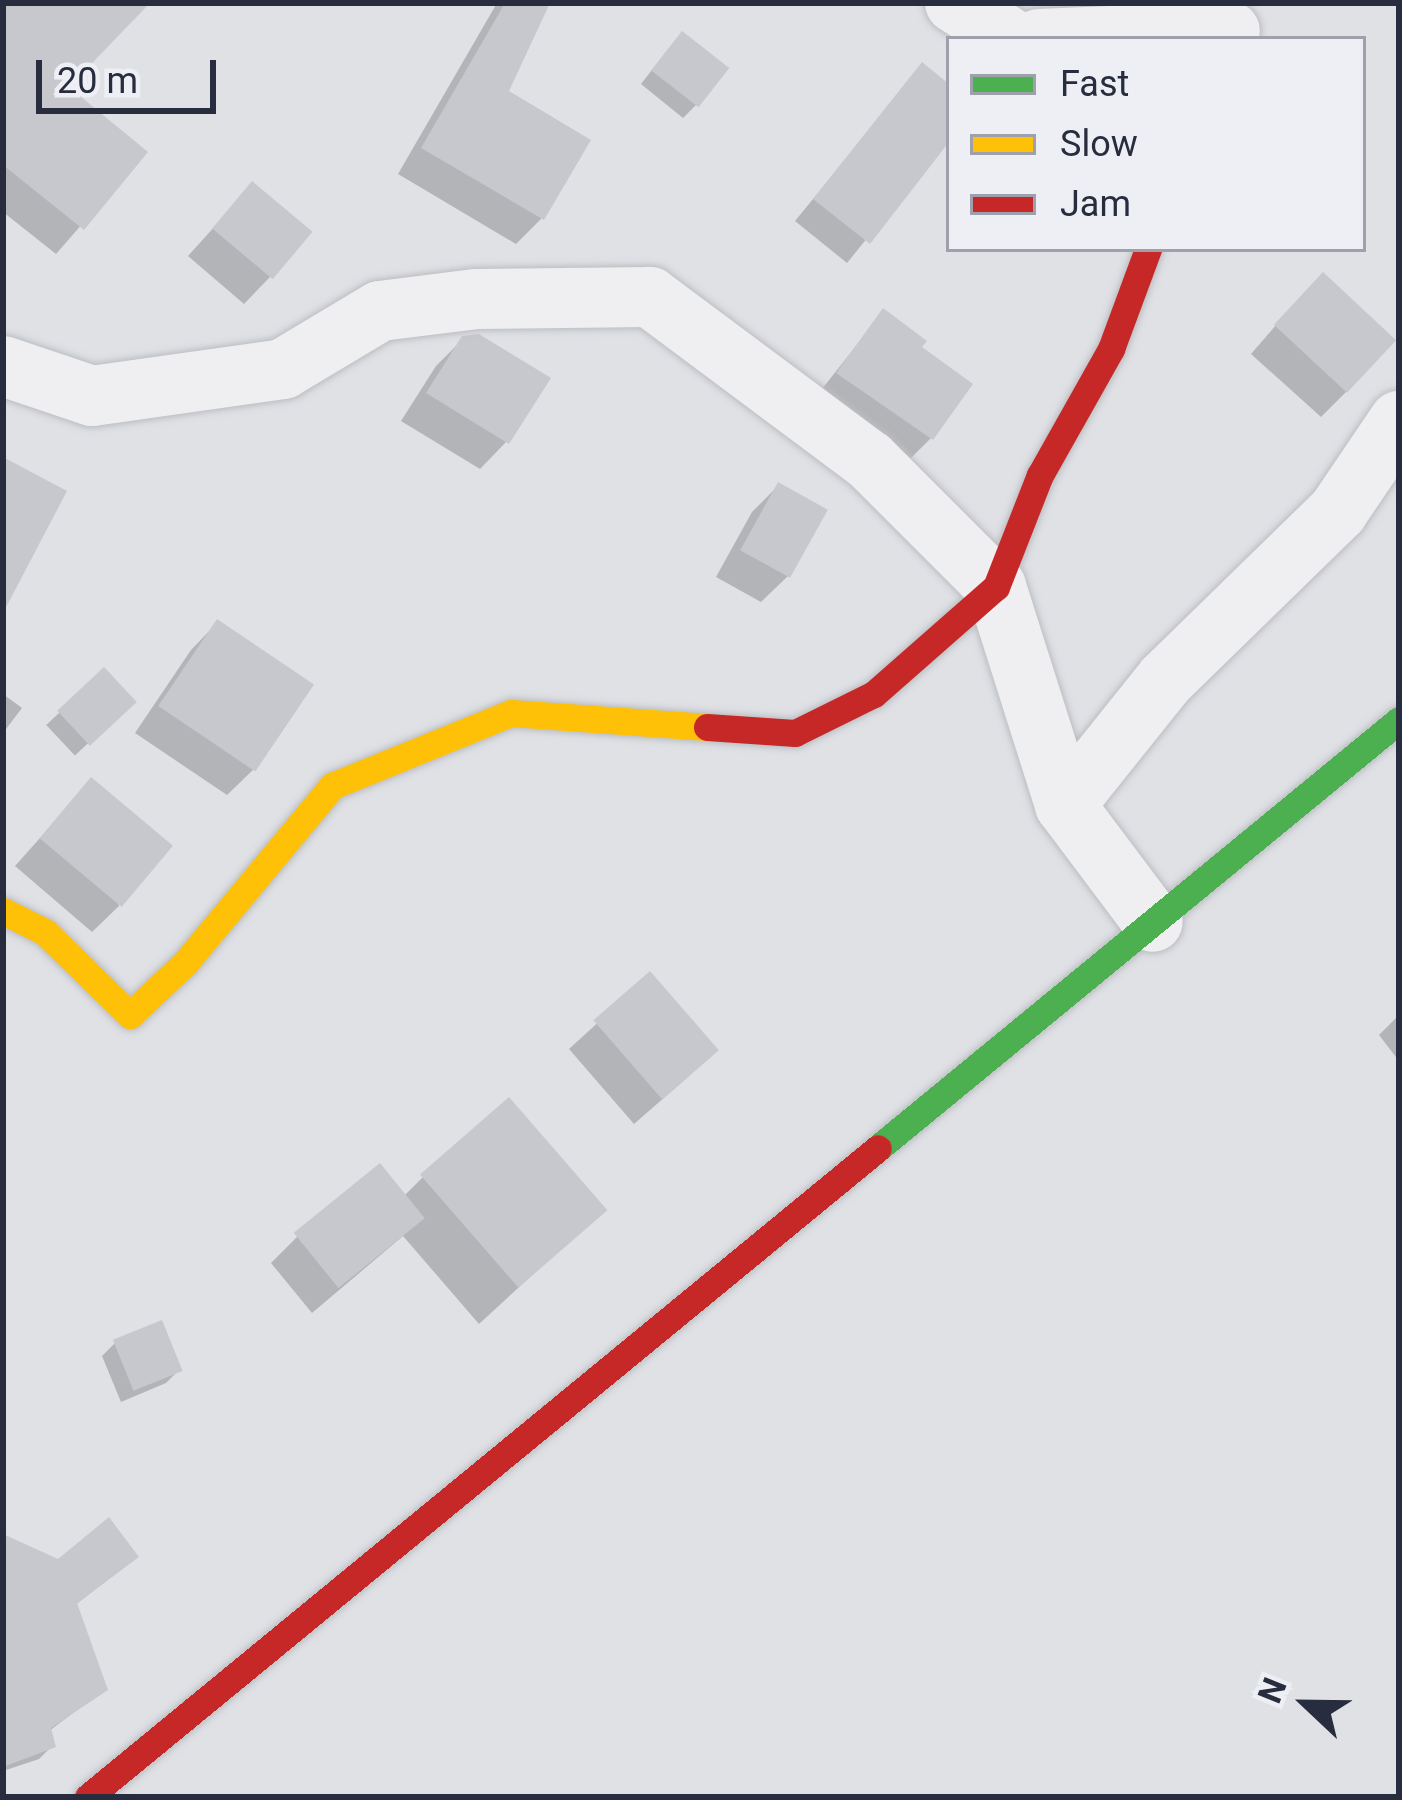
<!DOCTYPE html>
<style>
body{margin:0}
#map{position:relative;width:1402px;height:1800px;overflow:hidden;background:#dfe1e5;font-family:Roboto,sans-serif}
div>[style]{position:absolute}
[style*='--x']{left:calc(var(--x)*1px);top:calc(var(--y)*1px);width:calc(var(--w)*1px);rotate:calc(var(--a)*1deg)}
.shadow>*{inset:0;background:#0003;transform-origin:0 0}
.building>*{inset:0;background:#c7c8cd;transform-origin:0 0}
.roads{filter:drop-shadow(0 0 3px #bcbec2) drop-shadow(0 0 3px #bcbec2)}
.street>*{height:60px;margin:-30px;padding:0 30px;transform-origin:30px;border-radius:30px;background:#efeff2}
.fast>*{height:27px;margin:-13.5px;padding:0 13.5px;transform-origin:13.5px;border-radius:13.5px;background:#4caf50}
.slow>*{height:27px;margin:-13.5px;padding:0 13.5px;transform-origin:13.5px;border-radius:13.5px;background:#ffc107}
.jam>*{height:27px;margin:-13.5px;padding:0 13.5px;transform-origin:13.5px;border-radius:13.5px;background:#c62828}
span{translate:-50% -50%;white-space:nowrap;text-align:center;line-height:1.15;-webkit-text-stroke:10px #edeff5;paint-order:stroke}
.frame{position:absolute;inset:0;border:6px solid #272c3e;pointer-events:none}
.legend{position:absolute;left:946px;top:36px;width:420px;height:216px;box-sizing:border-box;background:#edeff5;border:3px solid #9ea1ac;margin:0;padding:15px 21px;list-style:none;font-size:36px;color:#272c3e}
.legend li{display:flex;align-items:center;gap:24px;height:60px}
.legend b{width:60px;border:3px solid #9ea1ac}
.north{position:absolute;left:1246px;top:1644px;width:120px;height:120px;-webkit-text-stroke:9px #edeff5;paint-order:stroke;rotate:292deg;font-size:33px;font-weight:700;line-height:48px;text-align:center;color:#272c3e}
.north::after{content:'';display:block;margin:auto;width:42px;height:54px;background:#272c3e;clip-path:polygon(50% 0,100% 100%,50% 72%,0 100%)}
.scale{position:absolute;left:36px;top:60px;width:180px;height:54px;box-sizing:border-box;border:6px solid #272c3e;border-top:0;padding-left:15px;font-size:36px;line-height:42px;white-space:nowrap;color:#272c3e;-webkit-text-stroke:9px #edeff5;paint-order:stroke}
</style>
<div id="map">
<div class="shadow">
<i style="clip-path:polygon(9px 3px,145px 3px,65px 87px,144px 153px,56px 254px,3px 212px,3px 17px)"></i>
<i style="clip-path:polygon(497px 3px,547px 3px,505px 92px,542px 218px,516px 244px,398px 174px)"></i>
<i style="clip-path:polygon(669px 48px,696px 105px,683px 118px,641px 84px)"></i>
<i style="clip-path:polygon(922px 66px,949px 88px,949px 137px,847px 263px,795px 221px)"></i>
<i style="clip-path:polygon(252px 185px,270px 277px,244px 304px,188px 256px)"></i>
<i style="clip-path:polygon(1296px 302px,1347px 391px,1321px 417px,1251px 354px)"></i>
<i style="clip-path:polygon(883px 312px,918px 348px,931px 438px,911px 458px,818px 394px)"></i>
<i style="clip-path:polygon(464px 338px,506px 442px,480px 469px,401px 421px,436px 366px)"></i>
<i style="clip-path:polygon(779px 485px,824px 512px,788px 576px,761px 602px,716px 577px,752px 512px)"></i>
<i style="clip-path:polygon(217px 623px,254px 769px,227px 795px,135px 733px,191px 650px)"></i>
<i style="left:104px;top:671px;width:42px;height:79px;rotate:47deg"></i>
<i style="clip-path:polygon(3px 694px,22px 708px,3px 733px)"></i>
<i style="clip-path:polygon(91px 781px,119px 906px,92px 932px,15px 866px)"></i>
<i style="clip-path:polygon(650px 975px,689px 1076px,634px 1124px,569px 1049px)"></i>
<i style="clip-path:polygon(1399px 1015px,1399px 1061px,1379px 1035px)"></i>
<i style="clip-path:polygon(423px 1177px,603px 1210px,479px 1324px,403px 1236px,312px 1313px,271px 1263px,297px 1237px,404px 1196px)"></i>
<i style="clip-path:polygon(115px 1343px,179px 1370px,166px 1383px,121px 1402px,102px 1356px)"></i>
<i style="clip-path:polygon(3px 1537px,58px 1562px,122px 1569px,75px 1605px,105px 1689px,49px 1731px,52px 1746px,39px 1759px,3px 1771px)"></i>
</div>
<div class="building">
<i style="clip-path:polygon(3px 3px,150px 3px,69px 87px,148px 152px,84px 230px,3px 165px)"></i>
<i style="clip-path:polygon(505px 3px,550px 3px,509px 91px,591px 140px,544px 220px,421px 148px)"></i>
<i style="left:682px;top:31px;width:60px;height:50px;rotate:38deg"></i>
<i style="clip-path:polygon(922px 62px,949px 84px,949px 142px,870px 244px,813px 199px)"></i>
<i style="left:252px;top:181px;width:79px;height:62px;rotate:40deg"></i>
<i style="left:1323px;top:272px;width:100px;height:72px;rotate:43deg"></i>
<i style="clip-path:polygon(883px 308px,927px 341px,922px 347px,973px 384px,933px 440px,836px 373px)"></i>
<i style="clip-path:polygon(479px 334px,551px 378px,509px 444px,426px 393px,462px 336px)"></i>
<i style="clip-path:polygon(3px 457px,67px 491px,3px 613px)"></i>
<i style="left:778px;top:482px;width:57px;height:78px;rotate:29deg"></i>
<i style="left:217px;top:619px;width:117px;height:105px;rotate:34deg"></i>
<i style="left:104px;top:667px;width:48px;height:64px;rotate:47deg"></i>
<i style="left:91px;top:777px;width:107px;height:80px;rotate:40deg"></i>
<i style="left:650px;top:971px;width:105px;height:75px;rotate:49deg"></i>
<i style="left:509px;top:1097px;width:150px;height:118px;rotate:49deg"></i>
<i style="left:380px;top:1163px;width:71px;height:111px;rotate:51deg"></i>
<i style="left:162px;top:1320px;width:55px;height:53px;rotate:68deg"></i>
<i style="clip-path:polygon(109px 1517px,139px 1557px,77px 1603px,108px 1690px,51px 1728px,56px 1747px,3px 1767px,3px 1534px,58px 1559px)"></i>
</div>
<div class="roads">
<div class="street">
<i style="--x:955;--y:3;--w:67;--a:32.3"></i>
<i style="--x:1039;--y:39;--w:191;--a:-2.4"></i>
<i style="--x:3;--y:366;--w:94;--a:18.6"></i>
<i style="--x:92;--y:396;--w:193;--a:-8"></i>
<i style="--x:283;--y:369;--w:113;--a:-30.9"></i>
<i style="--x:380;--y:311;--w:98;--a:-7.1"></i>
<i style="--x:477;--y:299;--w:173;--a:-0.7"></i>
<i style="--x:650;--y:297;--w:273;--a:36.7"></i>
<i style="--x:869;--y:460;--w:180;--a:45"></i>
<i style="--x:996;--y:587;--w:229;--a:72.4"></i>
<i style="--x:1065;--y:805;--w:146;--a:53.1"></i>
<i style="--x:1065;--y:805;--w:161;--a:-51.3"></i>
<i style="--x:1166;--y:679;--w:240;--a:-44.3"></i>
<i style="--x:1338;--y:511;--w:109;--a:-55.9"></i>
</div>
<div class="fast">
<i style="--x:878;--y:1148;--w:674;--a:-39.4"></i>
</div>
<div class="slow">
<i style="--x:3;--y:911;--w:47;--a:26.6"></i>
<i style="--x:45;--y:932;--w:119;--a:44.3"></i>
<i style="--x:130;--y:1015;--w:77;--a:-43.4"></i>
<i style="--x:186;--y:962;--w:229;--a:-50.3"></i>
<i style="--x:332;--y:786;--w:193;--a:-22.2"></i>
<i style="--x:511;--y:713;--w:196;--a:4.1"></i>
</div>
<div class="jam">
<i style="--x:707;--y:727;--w:88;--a:3.9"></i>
<i style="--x:795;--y:733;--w:88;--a:-26.3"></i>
<i style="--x:874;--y:694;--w:162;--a:-41.3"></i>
<i style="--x:996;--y:587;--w:120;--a:-68.6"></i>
<i style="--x:1040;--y:475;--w:145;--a:-60.6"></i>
<i style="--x:1111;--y:349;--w:107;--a:-69.7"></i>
<i style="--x:88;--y:1797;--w:1022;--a:-39.4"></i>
</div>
</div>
<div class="frame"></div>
<ul class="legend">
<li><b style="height:15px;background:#4caf50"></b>Fast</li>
<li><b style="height:15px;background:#ffc107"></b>Slow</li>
<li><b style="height:15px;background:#c62828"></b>Jam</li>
</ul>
<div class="north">N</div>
<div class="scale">20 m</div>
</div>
